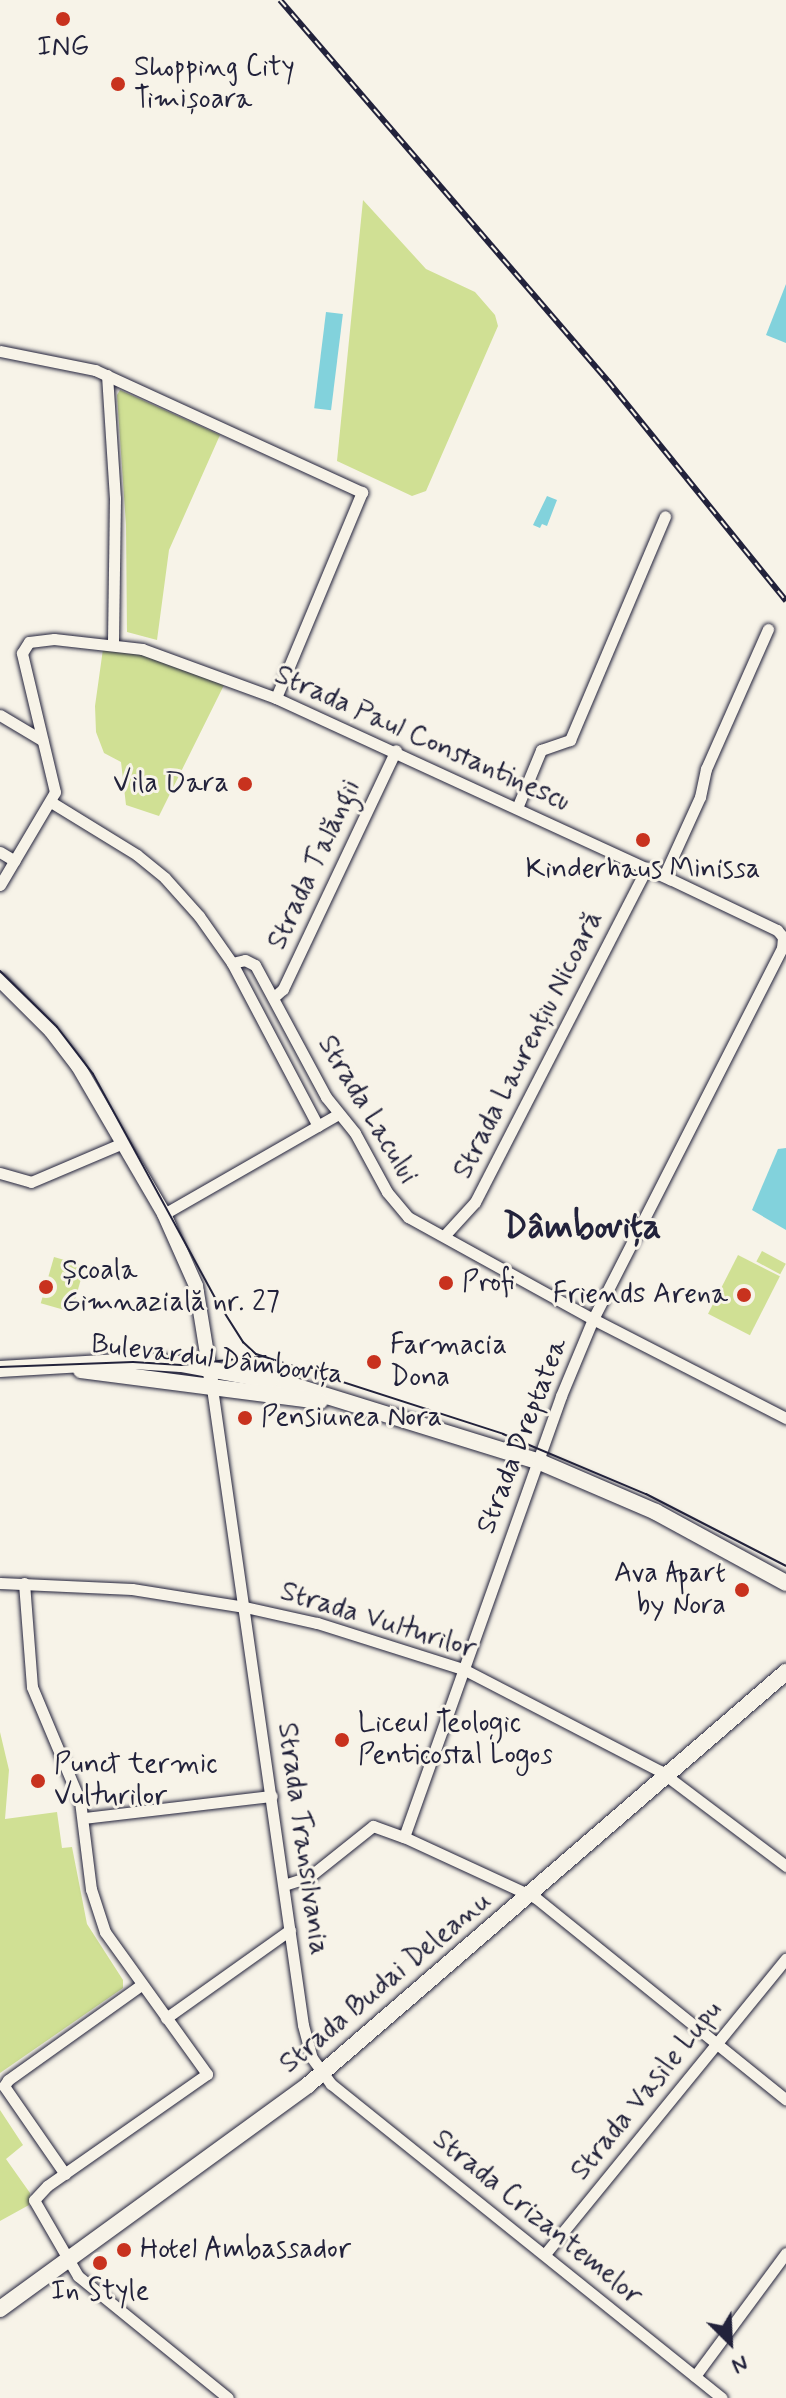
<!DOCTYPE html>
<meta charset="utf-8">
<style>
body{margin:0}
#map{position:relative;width:786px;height:2398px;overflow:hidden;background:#f7f3e8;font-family:Mynerve,sans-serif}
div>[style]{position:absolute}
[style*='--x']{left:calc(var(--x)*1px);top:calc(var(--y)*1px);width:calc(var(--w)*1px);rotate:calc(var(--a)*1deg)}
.green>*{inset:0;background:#d0e094;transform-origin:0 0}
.water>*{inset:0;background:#82d2dc;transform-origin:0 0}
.roads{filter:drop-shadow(0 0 2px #22223b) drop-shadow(0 0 2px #22223b)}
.minor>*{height:11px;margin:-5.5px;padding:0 5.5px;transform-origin:5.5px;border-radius:5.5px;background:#f7f3e8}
.tertiary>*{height:14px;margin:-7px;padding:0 7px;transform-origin:7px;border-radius:7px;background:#f7f3e8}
.secondary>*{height:16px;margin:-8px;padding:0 8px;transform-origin:8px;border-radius:8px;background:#f7f3e8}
.tram>*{height:2px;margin:-1px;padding:0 1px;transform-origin:1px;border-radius:1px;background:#22223b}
.rail>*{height:6px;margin-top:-3px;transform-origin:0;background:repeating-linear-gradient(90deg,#f7f3e8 0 9px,#22223b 0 18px);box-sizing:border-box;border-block:2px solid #22223b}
.dots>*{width:22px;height:22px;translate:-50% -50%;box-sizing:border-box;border:4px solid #f7f3e8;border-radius:50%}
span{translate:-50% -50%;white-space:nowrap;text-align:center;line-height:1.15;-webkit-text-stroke:6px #f7f3e8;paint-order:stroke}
.poi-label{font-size:28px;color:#22223b}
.left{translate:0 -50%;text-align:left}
.right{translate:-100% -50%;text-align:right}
.street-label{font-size:28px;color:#22223b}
.district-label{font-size:36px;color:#22223b;font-weight:700}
.north{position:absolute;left:690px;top:2302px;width:80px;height:80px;-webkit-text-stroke:6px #f7f3e8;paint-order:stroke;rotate:156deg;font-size:22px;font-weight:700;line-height:32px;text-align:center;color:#22223b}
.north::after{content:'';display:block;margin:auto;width:28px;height:36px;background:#22223b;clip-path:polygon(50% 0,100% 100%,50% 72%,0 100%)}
</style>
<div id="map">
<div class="green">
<i style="clip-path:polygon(363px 200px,426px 269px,475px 292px,495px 315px,498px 326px,426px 491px,412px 496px,337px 461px)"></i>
<i style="clip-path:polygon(120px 390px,220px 435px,169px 550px,157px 640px,127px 632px,126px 525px,117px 395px)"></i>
<i style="clip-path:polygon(103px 649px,137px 650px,224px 685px,159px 816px,126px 805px,121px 762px,104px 753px,96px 732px,95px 706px)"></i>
<i style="left:762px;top:1251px;width:27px;height:12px;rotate:28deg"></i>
<i style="left:738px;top:1255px;width:47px;height:66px;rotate:27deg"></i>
<i style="left:54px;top:1257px;width:32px;height:48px;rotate:16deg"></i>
<i style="clip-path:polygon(0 1732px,9px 1770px,5px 1819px,57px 1812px,62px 1848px,72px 1847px,87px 1924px,123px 1980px,123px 1988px,0 2073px)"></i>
<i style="clip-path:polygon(0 2110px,23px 2145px,6px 2159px,30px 2193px,29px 2205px,0 2221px)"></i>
</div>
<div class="water">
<i style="clip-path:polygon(786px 284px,786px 343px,766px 335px)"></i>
<i style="left:326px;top:312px;width:17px;height:97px;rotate:7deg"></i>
<i style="clip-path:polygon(547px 496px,557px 500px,547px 526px,542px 524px,540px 528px,533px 525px)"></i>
<i style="clip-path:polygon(786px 1148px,786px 1230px,752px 1210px,778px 1149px)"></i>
</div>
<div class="roads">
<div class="minor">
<i style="--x:0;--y:351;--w:97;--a:11.3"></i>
<i style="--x:95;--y:370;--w:294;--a:24.6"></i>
<i style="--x:362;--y:492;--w:223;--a:112.7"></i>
<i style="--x:107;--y:375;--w:123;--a:86.3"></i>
<i style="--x:115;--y:498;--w:145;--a:90.8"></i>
<i style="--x:0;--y:715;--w:49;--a:30.8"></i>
<i style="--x:51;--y:802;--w:101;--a:31.6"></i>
<i style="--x:137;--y:855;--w:36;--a:39"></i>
<i style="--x:165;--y:878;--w:51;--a:48.2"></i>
<i style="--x:199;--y:916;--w:57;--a:54.9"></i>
<i style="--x:232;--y:963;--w:184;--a:62.2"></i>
<i style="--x:517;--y:808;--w:63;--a:-67.5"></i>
<i style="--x:541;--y:750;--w:31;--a:-19"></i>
<i style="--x:570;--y:740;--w:243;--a:-67"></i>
<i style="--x:0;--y:852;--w:17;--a:31"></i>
<i style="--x:664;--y:876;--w:87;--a:-65.5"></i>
<i style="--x:700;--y:797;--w:29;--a:-78"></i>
<i style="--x:706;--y:769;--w:153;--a:-66.1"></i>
<i style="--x:0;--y:885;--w:108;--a:-59.4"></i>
<i style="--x:55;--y:792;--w:143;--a:-103.4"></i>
<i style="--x:22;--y:653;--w:13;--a:-58"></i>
<i style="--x:29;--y:642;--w:25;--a:-7"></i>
<i style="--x:54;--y:639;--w:89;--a:6.5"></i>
<i style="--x:142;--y:649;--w:143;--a:20.1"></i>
<i style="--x:276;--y:698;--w:434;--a:24.7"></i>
<i style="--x:670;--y:879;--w:119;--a:25.5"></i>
<i style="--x:777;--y:930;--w:9;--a:49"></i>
<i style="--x:783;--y:937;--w:11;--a:95"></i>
<i style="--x:782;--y:948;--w:416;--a:117"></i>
<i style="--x:593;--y:1319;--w:83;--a:112.6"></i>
<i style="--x:561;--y:1396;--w:468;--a:109.6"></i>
<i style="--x:232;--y:963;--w:13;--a:-13"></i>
<i style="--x:245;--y:960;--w:11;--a:27"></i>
<i style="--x:255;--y:965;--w:150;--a:61.7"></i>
<i style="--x:326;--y:1097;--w:46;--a:51.1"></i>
<i style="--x:355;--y:1133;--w:67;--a:61.5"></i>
<i style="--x:387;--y:1192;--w:33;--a:50"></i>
<i style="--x:408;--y:1217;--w:211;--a:28.9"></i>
<i style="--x:593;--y:1319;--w:217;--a:27.2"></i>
<i style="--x:274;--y:997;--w:12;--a:-42"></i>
<i style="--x:283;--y:989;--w:264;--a:-64.7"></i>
<i style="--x:0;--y:1173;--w:32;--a:16"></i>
<i style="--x:31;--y:1182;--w:100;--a:-23"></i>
<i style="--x:164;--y:1214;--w:199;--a:-29.8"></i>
<i style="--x:444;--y:1236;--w:46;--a:-47.6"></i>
<i style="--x:475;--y:1202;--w:376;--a:-62.8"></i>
<i style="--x:212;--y:1388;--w:643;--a:81.87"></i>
<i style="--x:303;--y:2025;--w:34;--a:75"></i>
<i style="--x:312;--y:2058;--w:32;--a:54"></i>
<i style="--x:331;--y:2084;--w:501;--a:38.77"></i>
<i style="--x:0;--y:1583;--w:132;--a:2.6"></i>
<i style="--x:132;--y:1589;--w:114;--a:9.1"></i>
<i style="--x:245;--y:1607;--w:74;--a:12.5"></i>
<i style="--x:317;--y:1623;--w:153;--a:17.5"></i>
<i style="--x:463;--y:1669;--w:222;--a:27.4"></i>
<i style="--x:660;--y:1771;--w:158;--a:37"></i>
<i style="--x:24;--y:1583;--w:104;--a:85.6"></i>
<i style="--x:32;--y:1687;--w:124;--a:67.2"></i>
<i style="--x:80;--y:1801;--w:89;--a:82.9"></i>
<i style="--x:91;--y:1889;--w:45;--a:72"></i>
<i style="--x:105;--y:1932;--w:175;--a:54.3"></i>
<i style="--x:207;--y:2074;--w:195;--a:145"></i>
<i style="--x:47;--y:2186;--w:19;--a:133"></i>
<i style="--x:34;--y:2200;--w:88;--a:59.9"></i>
<i style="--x:78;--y:2276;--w:193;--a:39.1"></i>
<i style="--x:84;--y:1818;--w:189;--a:-6.7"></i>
<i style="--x:284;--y:1885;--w:26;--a:-18"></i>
<i style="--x:309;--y:1877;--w:82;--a:-38.6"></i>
<i style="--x:373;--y:1826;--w:33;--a:20"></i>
<i style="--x:404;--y:1837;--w:145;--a:24.8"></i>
<i style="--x:536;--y:1898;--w:321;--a:38.9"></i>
<i style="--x:166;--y:2018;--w:152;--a:-35.4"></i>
<i style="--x:65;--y:2174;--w:107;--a:-124.7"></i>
<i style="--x:4;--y:2086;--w:7;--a:-56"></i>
<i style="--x:8;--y:2080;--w:163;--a:-35.5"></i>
<i style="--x:545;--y:2254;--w:381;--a:-50.8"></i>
<i style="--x:695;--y:2376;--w:153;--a:-53.5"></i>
</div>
<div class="tertiary">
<i style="--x:0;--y:980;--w:72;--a:45"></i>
<i style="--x:51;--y:1031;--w:44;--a:52.4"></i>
<i style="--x:78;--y:1066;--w:171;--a:59.8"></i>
<i style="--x:164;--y:1214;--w:79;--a:66"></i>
<i style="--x:196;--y:1286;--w:94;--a:80.8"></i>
</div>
<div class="secondary">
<i style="--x:0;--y:1369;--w:133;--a:-3.4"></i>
<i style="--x:133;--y:1361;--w:48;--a:3.6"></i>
<i style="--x:181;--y:1364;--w:106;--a:10.4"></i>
<i style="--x:285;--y:1383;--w:267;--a:17.2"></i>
<i style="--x:540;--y:1462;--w:126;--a:23.3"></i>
<i style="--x:656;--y:1512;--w:148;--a:28.6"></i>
<i style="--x:81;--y:1370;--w:241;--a:7.4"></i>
<i style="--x:0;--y:2309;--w:381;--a:-36"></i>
<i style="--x:308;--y:2085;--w:632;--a:-40.83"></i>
</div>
</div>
<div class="tram">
<i style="--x:0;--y:971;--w:80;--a:44.5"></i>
<i style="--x:57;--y:1027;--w:59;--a:52.5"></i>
<i style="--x:93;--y:1074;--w:259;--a:61.4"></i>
<i style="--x:217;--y:1301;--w:49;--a:57.6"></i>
<i style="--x:243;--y:1342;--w:18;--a:43"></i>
<i style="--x:256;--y:1354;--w:260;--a:17.9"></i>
<i style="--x:503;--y:1434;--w:155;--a:22.8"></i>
<i style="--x:646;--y:1494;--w:157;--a:27.2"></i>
<i style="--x:0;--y:1367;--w:133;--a:-2.2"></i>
<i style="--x:133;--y:1362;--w:48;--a:3.6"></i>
<i style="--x:181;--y:1365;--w:85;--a:-6"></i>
</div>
<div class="rail">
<i style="--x:280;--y:0;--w:503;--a:49.28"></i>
<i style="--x:608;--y:381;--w:283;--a:51"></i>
</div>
<div class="dots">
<i style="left:63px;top:19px;background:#c8321e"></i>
<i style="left:118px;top:84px;background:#c8321e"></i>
<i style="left:245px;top:784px;background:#c8321e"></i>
<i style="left:643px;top:840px;background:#c8321e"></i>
<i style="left:446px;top:1283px;background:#c8321e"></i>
<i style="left:46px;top:1287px;background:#c8321e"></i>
<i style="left:744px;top:1295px;background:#c8321e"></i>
<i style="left:374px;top:1362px;background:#c8321e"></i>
<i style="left:245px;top:1418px;background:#c8321e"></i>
<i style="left:742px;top:1590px;background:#c8321e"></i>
<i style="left:342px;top:1740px;background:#c8321e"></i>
<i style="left:38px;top:1781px;background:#c8321e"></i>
<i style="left:124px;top:2250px;background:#c8321e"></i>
<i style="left:100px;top:2263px;background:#c8321e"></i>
</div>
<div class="poi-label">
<span style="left:63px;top:48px">ING</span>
<span class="left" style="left:134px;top:84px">Shopping City<br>Timișoara</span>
<span class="right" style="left:229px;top:784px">Vila Dara</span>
<span style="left:643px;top:870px">Kinderhaus Minissa</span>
<span class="left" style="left:62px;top:1287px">Școala<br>Gimnazială nr. 27</span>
<span class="left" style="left:462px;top:1283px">Profi</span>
<span class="right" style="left:728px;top:1295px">Friends Arena</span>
<span class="left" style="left:390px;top:1362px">Farmacia<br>Dona</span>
<span class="left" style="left:261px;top:1418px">Pensiunea Nora</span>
<span class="right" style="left:726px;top:1590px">Ava Apart<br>by Nora</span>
<span class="left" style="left:358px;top:1740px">Liceul Teologic<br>Penticostal Logos</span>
<span class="left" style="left:54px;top:1781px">Punct termic<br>Vulturilor</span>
<span class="left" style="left:140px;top:2250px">Hotel Ambassador</span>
<span style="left:100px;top:2292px">In Style</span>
</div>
<div class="street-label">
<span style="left:422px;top:739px;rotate:24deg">Strada Paul Constantinescu</span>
<span style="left:315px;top:865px;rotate:-65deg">Strada Talăngii</span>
<span style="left:529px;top:1045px;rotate:-63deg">Strada Laurențiu Nicoară</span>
<span style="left:367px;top:1110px;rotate:59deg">Strada Lacului</span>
<span style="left:217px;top:1360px;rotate:7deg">Bulevardul Dâmbovița</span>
<span style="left:523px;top:1436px;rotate:-69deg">Strada Dreptatea</span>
<span style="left:378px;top:1621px;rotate:17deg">Strada Vulturilor</span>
<span style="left:302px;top:1839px;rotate:82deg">Strada Transilvania</span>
<span style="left:386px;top:1983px;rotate:-40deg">Strada Budai Deleanu</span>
<span style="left:647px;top:2091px;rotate:-51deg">Strada Vasile Lupu</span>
<span style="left:537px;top:2218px;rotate:39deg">Strada Crizantemelor</span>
</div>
<div class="district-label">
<span style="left:582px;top:1228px">Dâmbovița</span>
</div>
<div class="north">N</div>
</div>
